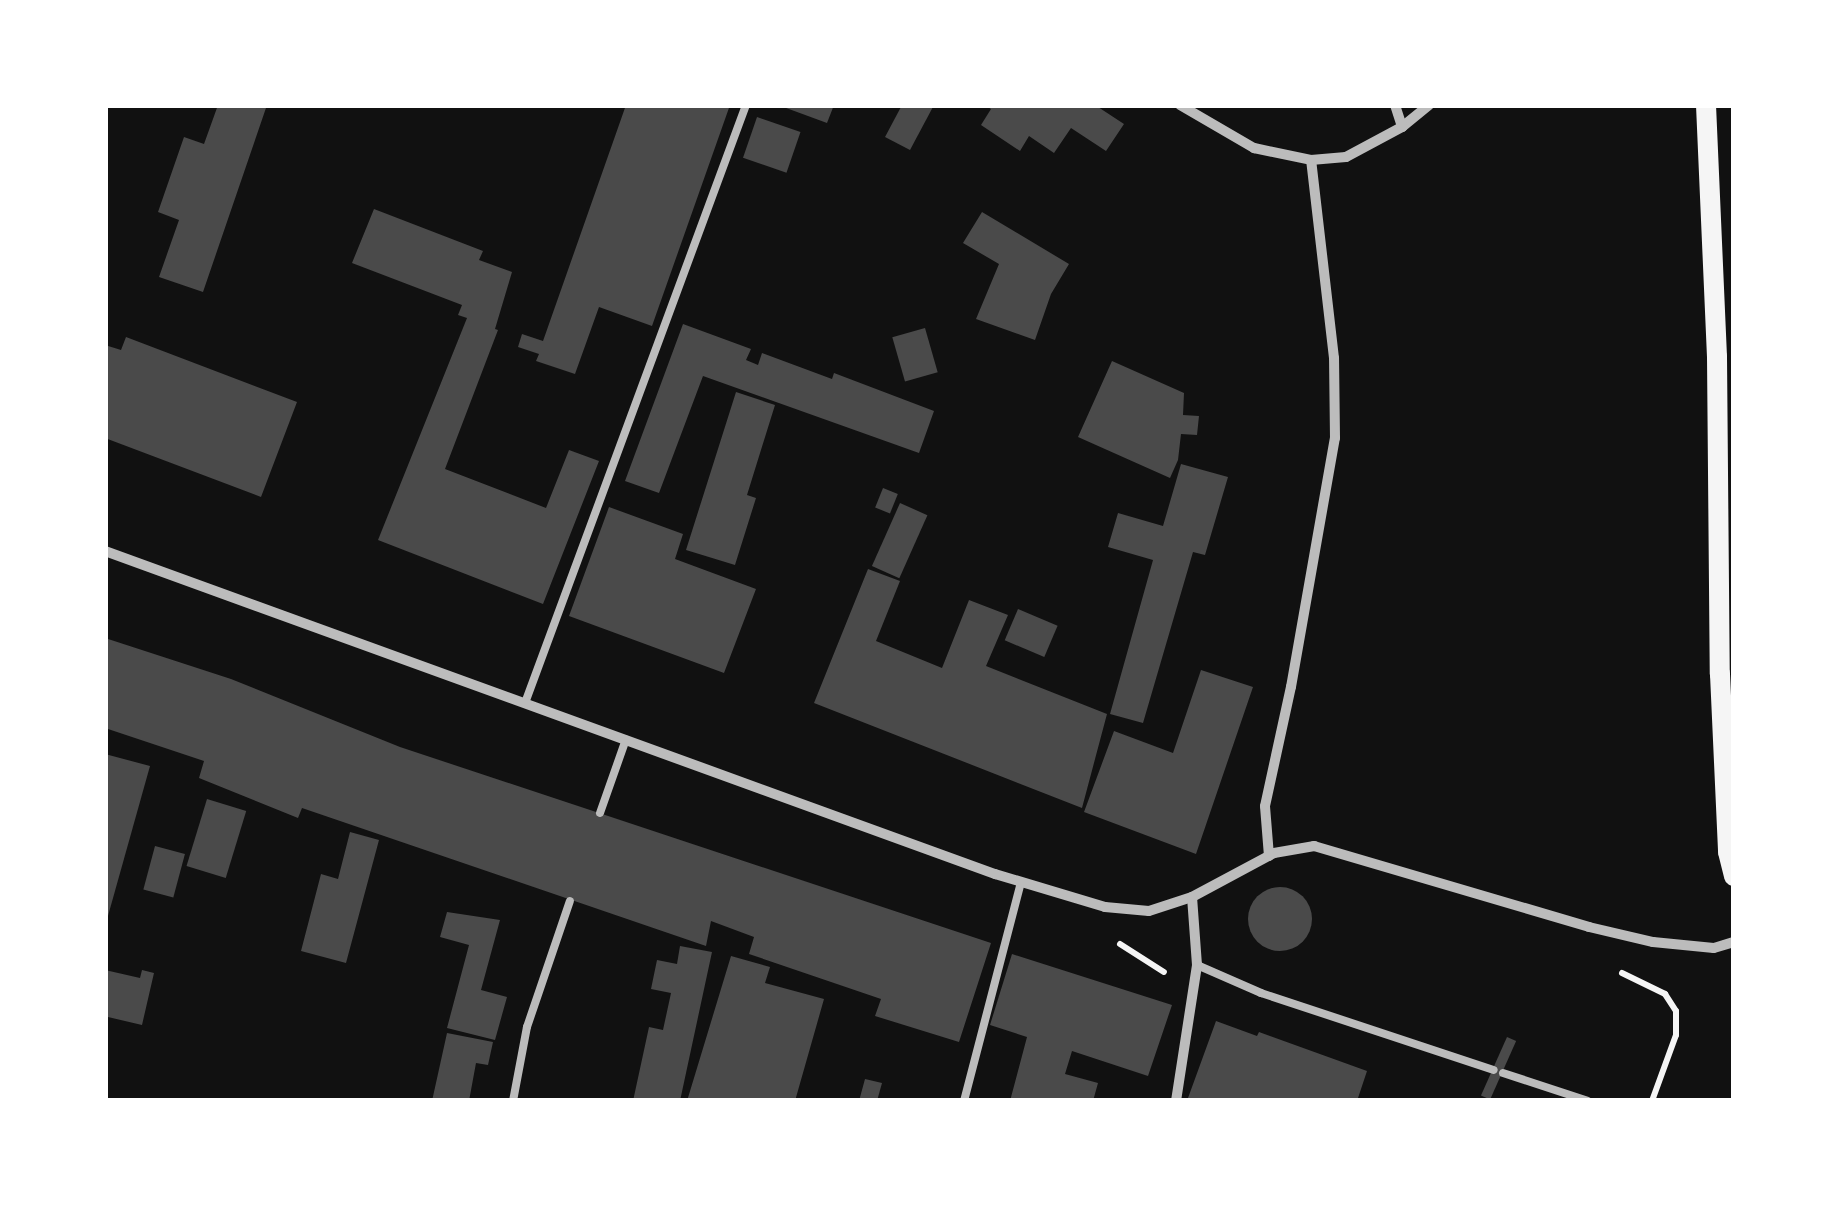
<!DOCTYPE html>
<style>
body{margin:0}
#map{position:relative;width:1839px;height:1206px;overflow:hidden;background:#111;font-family:"Public Sans",sans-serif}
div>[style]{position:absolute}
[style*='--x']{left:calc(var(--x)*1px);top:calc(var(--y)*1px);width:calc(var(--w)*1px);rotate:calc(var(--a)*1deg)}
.building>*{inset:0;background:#4a4a4a;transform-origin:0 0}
.round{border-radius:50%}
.path>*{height:6px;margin:-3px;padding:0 3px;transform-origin:3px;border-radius:3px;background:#f5f5f5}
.service>*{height:8px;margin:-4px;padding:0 4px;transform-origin:4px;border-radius:4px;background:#bcbcbc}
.minor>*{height:10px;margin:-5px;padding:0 5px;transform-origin:5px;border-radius:5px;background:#bcbcbc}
.secondary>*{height:20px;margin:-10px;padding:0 10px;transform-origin:10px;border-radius:10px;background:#f5f5f5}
span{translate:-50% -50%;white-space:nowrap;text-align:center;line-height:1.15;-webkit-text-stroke:8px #fff;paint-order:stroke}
.frame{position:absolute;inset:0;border:108px solid #fff;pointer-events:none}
</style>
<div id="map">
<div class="building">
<i style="clip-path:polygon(218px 105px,267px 105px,203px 292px,159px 277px,179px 220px,158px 212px,184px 137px,204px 144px)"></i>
<i style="clip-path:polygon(626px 105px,730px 105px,652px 326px,599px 307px,575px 374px,536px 361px,539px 354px,518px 347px,522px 334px,543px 341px)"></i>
<i style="clip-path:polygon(778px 105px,834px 105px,827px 123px)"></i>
<i style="clip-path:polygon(902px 105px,934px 105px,910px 150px,885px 137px)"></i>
<i style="clip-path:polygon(985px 105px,1095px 105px,1124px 124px,1106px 151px,1071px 128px,1054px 153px,1029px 136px,1020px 151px,981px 125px,991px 109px)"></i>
<i style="left:757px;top:117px;width:46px;height:43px;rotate:19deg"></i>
<i style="clip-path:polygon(374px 209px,483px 251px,479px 260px,512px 272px,495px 329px,498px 330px,445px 469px,546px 508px,569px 450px,599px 461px,543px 604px,378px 540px,467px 318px,458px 315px,462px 305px,352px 263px)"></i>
<i style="clip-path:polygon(982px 212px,1069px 264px,1051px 294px,1035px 340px,976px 319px,999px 264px,963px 243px)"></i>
<i style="clip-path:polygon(683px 324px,751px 349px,746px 360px,758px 365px,762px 353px,832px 379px,834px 373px,934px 411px,919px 453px,703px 376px,659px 493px,625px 481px)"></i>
<i style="left:925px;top:328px;width:46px;height:34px;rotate:74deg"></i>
<i style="clip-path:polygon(126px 337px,297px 402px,261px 497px,105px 438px,105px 345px,121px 350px)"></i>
<i style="clip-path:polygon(1112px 361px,1184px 393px,1183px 415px,1199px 416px,1197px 435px,1181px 434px,1178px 460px,1170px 478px,1078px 437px)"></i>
<i style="clip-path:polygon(736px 392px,775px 405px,747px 495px,756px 498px,735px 565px,686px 550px)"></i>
<i style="clip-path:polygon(1181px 464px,1228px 477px,1205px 555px,1193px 552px,1143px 723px,1110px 714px,1153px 560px,1108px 547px,1118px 513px,1163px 526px)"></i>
<i style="left:883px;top:488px;width:16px;height:21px;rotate:22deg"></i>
<i style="left:900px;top:503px;width:30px;height:69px;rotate:24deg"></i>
<i style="clip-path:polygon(609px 507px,683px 534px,675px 559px,756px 589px,724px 673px,569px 616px)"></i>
<i style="clip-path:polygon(868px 569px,900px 581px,876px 641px,942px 668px,969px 600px,1008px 615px,986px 666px,1107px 714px,1082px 808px,814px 703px)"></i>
<i style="left:1018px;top:609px;width:43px;height:34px;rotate:23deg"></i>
<i style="clip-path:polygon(105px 638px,231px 679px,400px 747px,991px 943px,959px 1042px,875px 1016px,881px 999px,749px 954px,754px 937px,711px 921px,706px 946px,302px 808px,298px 818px,199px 778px,204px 761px,105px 728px)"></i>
<i style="clip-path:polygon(1201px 670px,1253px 687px,1196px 854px,1084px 812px,1114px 731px,1173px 753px)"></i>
<i style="clip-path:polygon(105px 754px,150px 766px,106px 923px,105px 922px)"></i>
<i style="left:207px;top:799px;width:41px;height:70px;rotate:17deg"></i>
<i style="clip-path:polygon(350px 832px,379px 840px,346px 963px,301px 951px,321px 874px,338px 879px)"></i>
<i style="left:155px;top:846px;width:31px;height:45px;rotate:15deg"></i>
<i class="round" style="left:1248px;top:887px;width:64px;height:64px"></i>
<i style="clip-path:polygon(447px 912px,500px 920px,481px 990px,507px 997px,495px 1040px,447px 1028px,469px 945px,440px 937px)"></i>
<i style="clip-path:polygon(680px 946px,712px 952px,680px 1101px,633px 1101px,649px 1027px,663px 1030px,671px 993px,651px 989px,657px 960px,677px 964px)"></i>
<i style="clip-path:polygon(1012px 954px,1172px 1005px,1148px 1076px,1072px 1051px,1065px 1074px,1098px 1083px,1093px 1101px,1010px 1101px,1027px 1037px,990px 1025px)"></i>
<i style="clip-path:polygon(731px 956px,770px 967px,765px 983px,824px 999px,795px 1101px,687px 1101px)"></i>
<i style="clip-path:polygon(105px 970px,140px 978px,142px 970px,154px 973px,142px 1025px,108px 1017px,105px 1025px)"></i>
<i style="clip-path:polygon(1216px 1021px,1257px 1036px,1259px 1032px,1367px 1071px,1357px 1101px,1188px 1098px)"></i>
<i style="clip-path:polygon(447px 1033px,493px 1042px,488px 1065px,476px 1063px,469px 1101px,432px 1101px)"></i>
<i style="left:1507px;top:1037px;width:10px;height:64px;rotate:24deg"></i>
<i style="clip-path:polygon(865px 1079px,882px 1083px,877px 1101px,859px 1101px)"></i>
</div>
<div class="path">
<i style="--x:1120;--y:944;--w:52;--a:32.5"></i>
<i style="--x:1622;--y:973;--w:48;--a:26"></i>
<i style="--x:1665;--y:994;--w:20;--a:57"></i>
<i style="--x:1676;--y:1011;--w:24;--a:90"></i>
<i style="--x:1676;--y:1035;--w:70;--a:110"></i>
</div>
<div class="service">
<i style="--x:525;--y:703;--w:638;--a:-69.72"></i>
<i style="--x:600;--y:813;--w:78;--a:-70.6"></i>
<i style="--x:1197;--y:965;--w:70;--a:23.6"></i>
<i style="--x:1261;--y:993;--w:245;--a:18.3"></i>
<i style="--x:1503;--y:1073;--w:89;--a:18.2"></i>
<i style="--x:513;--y:1101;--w:75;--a:-79.3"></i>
<i style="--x:527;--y:1027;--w:133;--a:-71.2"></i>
<i style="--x:964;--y:1101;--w:226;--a:-75.4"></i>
</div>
<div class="minor">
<i style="--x:1180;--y:105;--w:86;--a:30.2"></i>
<i style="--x:1254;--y:148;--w:58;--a:11.9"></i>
<i style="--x:1311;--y:160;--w:35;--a:-5"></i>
<i style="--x:1346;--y:157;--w:64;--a:-28.2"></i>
<i style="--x:1402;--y:127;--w:35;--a:-39"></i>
<i style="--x:1395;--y:105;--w:23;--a:72"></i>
<i style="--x:105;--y:551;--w:947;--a:19.95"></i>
<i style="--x:995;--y:874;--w:115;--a:16.7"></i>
<i style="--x:1105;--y:907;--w:44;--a:5.2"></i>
<i style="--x:1149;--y:911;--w:45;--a:-18"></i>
<i style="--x:1192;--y:897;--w:93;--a:-28.2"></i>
<i style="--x:1274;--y:853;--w:41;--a:-9.9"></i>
<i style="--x:1314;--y:846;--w:287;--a:16.4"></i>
<i style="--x:1589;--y:927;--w:66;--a:13.2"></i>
<i style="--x:1653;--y:942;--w:61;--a:5.6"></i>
<i style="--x:1714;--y:948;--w:21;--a:-17"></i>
<i style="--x:1269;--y:856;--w:50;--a:-94.6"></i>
<i style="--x:1265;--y:806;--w:122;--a:-77.7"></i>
<i style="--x:1291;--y:687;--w:253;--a:-80"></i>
<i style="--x:1335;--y:438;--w:80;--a:-90.7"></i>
<i style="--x:1334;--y:358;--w:199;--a:-96.6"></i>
<i style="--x:1176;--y:1101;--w:138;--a:-81.2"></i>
<i style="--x:1197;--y:965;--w:68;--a:-94.2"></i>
</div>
<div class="secondary">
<i style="--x:1706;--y:105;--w:252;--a:87.5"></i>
<i style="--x:1717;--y:357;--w:317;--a:89.5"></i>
<i style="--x:1720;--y:674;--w:178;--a:87.4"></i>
<i style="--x:1728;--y:852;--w:25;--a:76"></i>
</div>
<div class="frame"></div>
</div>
